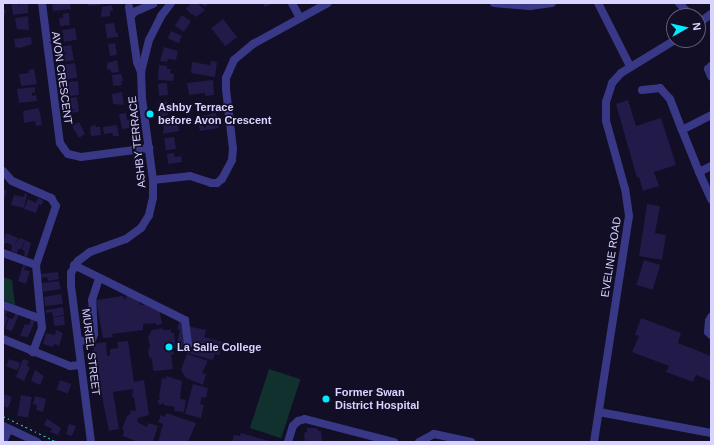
<!DOCTYPE html>
<style>
body{margin:0}
#map{position:relative;width:714px;height:445px;overflow:hidden;background:#120e26;font-family:Arial,sans-serif}
div>[style]{position:absolute}
[style*='--x']{left:calc(var(--x)*1px);top:calc(var(--y)*1px);width:calc(var(--w)*1px);rotate:calc(var(--a)*1deg)}
.green>*{inset:0;background:#11312f;transform-origin:0 0}
.building>*{inset:0;background:#221a48;transform-origin:0 0}
.path>*{height:1px;margin-top:-0.5px;transform-origin:0;background:repeating-linear-gradient(90deg,#2bbbaf 0 2px,transparent 0 5px)}
.minor>*{height:8px;margin:-4px;padding:0 4px;transform-origin:4px;border-radius:4px;background:#393887}
.dots>*{width:11px;height:11px;translate:-50% -50%;box-sizing:border-box;border:2px solid #120e26;border-radius:50%}
span{translate:-50% -50%;white-space:nowrap;text-align:center;line-height:1.15;-webkit-text-stroke:3.5px #120e26;paint-order:stroke}
.street-label{font-size:11px;color:#d8d4ff}
.poi-label{font-size:11px;color:#d8d4ff;font-weight:700}
.left{translate:0 -50%;text-align:left}
.frame{position:absolute;inset:0;border:4px solid #d8d4ff;pointer-events:none}
.north{position:absolute;left:666px;top:8px;width:40px;height:40px;box-sizing:border-box;background:#120e26;border:1px solid #615d7d;border-radius:50%;rotate:82deg;font-size:11px;font-weight:700;line-height:16px;text-align:center;color:#d8d4ff}
.north::after{content:'';display:block;margin:auto;width:14px;height:18px;background:#00ebff;clip-path:polygon(50% 0,100% 100%,50% 72%,0 100%)}
</style>
<div id="map">
<div class="green">
<i style="clip-path:polygon(3px 277px,12px 280px,15px 305px,3px 300px)"></i>
<i style="left:269px;top:369px;width:33px;height:62px;rotate:18deg"></i>
</div>
<div class="building">
<i style="clip-path:polygon(11px 3px,18px 3px,19px 7px,20px 3px,28px 3px,28px 13px,13px 15px)"></i>
<i style="clip-path:polygon(57px 3px,70px 3px,71px 9px,53px 11px,52px 5px)"></i>
<i style="clip-path:polygon(88px 3px,100px 3px,100px 5px,88px 6px)"></i>
<i style="clip-path:polygon(191px 3px,197px 3px,205px 10px,196px 17px,193px 14px,192px 15px,186px 9px)"></i>
<i style="clip-path:polygon(201px 3px,210px 3px,204px 7px)"></i>
<i style="clip-path:polygon(262px 3px,273px 3px,265px 7px)"></i>
<i style="clip-path:polygon(112px 5px,113px 11px,110px 11px,110px 16px,101px 17px,102px 7px)"></i>
<i style="clip-path:polygon(3px 9px,6px 10px,3px 19px)"></i>
<i style="clip-path:polygon(69px 13px,70px 25px,60px 26px,59px 18px,63px 18px,63px 14px)"></i>
<i style="left:182px;top:15px;width:11px;height:13px;rotate:34deg"></i>
<i style="clip-path:polygon(28px 16px,29px 30px,17px 29px,15px 18px)"></i>
<i style="left:223px;top:19px;width:23px;height:15px;rotate:52deg"></i>
<i style="clip-path:polygon(114px 23px,116px 33px,118px 33px,118px 37px,107px 38px,105px 24px)"></i>
<i style="left:75px;top:28px;width:12px;height:13px;rotate:81deg"></i>
<i style="left:171px;top:31px;width:12px;height:8px;rotate:24deg"></i>
<i style="clip-path:polygon(31px 37px,32px 44px,20px 48px,15px 47px,14px 39px)"></i>
<i style="left:115px;top:43px;width:12px;height:7px;rotate:81deg"></i>
<i style="clip-path:polygon(71px 45px,74px 60px,64px 62px,64px 50px,59px 51px,59px 47px)"></i>
<i style="clip-path:polygon(164px 47px,178px 51px,176px 60px,168px 59px,167px 62px,160px 61px)"></i>
<i style="clip-path:polygon(117px 60px,119px 72px,111px 73px,110px 69px,107px 70px,107px 63px)"></i>
<i style="clip-path:polygon(211px 61px,217px 62px,215px 77px,191px 73px,192px 62px,210px 65px)"></i>
<i style="left:75px;top:63px;width:15px;height:10px;rotate:82deg"></i>
<i style="clip-path:polygon(159px 65px,167px 66px,167px 69px,171px 69px,170px 73px,174px 74px,173px 81px,158px 80px)"></i>
<i style="clip-path:polygon(34px 69px,37px 84px,21px 86px,19px 74px,29px 73px,28px 70px)"></i>
<i style="clip-path:polygon(121px 74px,123px 81px,121px 81px,122px 85px,113px 86px,112px 75px)"></i>
<i style="clip-path:polygon(213px 80px,214px 95px,205px 96px,205px 93px,189px 95px,187px 83px)"></i>
<i style="clip-path:polygon(78px 81px,79px 95px,70px 96px,67px 82px)"></i>
<i style="left:167px;top:83px;width:12px;height:9px;rotate:85deg"></i>
<i style="clip-path:polygon(35px 87px,35px 92px,32px 93px,32px 96px,36px 95px,37px 101px,19px 103px,17px 89px)"></i>
<i style="clip-path:polygon(122px 92px,124px 105px,113px 104px,112px 94px)"></i>
<i style="left:77px;top:97px;width:15px;height:7px;rotate:82deg"></i>
<i style="clip-path:polygon(628px 100px,636px 126px,661px 118px,676px 165px,654px 172px,659px 186px,643px 191px,639px 177px,637px 178px,616px 104px)"></i>
<i style="clip-path:polygon(167px 101px,168px 115px,161px 117px,158px 102px)"></i>
<i style="clip-path:polygon(38px 108px,40px 113px,42px 125px,36px 126px,35px 121px,24px 123px,23px 111px)"></i>
<i style="clip-path:polygon(126px 113px,127px 120px,131px 120px,131px 125px,129px 125px,130px 128px,122px 129px,119px 114px)"></i>
<i style="clip-path:polygon(216px 113px,219px 128px,200px 131px,197px 119px,201px 118px,201px 116px)"></i>
<i style="clip-path:polygon(178px 121px,179px 131px,163px 134px,164px 123px)"></i>
<i style="clip-path:polygon(79px 122px,85px 134px,79px 138px,72px 126px)"></i>
<i style="clip-path:polygon(96px 125px,96px 127px,100px 127px,101px 135px,91px 136px,90px 129px,91px 126px)"></i>
<i style="clip-path:polygon(117px 125px,119px 136px,113px 136px,112px 133px,104px 134px,103px 127px)"></i>
<i style="left:174px;top:137px;width:12px;height:10px;rotate:81deg"></i>
<i style="clip-path:polygon(174px 153px,175px 157px,181px 156px,182px 162px,168px 164px,167px 154px)"></i>
<i style="clip-path:polygon(3px 189px,7px 191px,3px 202px)"></i>
<i style="clip-path:polygon(25px 193px,27px 194px,24px 208px,11px 205px,14px 195px,24px 197px)"></i>
<i style="clip-path:polygon(38px 198px,43px 200px,42px 205px,39px 204px,36px 213px,24px 209px,28px 199px,36px 203px)"></i>
<i style="clip-path:polygon(647px 204px,660px 206px,655px 233px,666px 235px,662px 260px,639px 256px)"></i>
<i style="clip-path:polygon(6px 233px,18px 238px,14px 247px,19px 238px,25px 240px,21px 249px,18px 249px,17px 253px,11px 251px,12px 246px,8px 243px,5px 243px,3px 249px,3px 242px)"></i>
<i style="clip-path:polygon(25px 240px,31px 243px,27px 257px,24px 256px,25px 252px,22px 249px)"></i>
<i style="left:644px;top:260px;width:17px;height:26px;rotate:17deg"></i>
<i style="clip-path:polygon(23px 265px,26px 266px,24px 270px,30px 271px,26px 284px,18px 281px)"></i>
<i style="clip-path:polygon(58px 272px,59px 279px,48px 281px,47px 277px,41px 278px,41px 274px)"></i>
<i style="clip-path:polygon(59px 281px,61px 289px,43px 292px,42px 283px)"></i>
<i style="clip-path:polygon(61px 294px,63px 304px,45px 306px,44px 297px)"></i>
<i style="clip-path:polygon(126px 294px,131px 294px,132px 298px,138px 298px,140px 305px,152px 304px,159px 309px,162px 324px,156px 325px,156px 323px,143px 324px,143px 330px,112px 334px,113px 337px,103px 338px,96px 300px,123px 296px,124px 299px,126px 299px)"></i>
<i style="clip-path:polygon(63px 307px,64px 315px,53px 317px,52px 312px,46px 313px,46px 310px)"></i>
<i style="clip-path:polygon(4px 309px,8px 310px,5px 316px,8px 317px,3px 331px)"></i>
<i style="clip-path:polygon(15px 313px,19px 314px,12px 331px,5px 329px,9px 318px,13px 319px)"></i>
<i style="left:64px;top:316px;width:9px;height:11px;rotate:84deg"></i>
<i style="clip-path:polygon(641px 318px,681px 333px,678px 343px,711px 356px,711px 381px,696px 375px,693px 382px,666px 372px,669px 366px,632px 352px,639px 336px,635px 335px)"></i>
<i style="clip-path:polygon(31px 319px,35px 321px,28px 337px,20px 336px,25px 324px,29px 325px)"></i>
<i style="clip-path:polygon(180px 319px,187px 326px,206px 330px,204px 337px,223px 342px,219px 355px,215px 354px,213px 360px,179px 351px,181px 343px,177px 342px,180px 330px,177px 329px)"></i>
<i style="clip-path:polygon(163px 328px,163px 330px,171px 330px,171px 333px,174px 333px,176px 348px,173px 349px,174px 354px,171px 355px,173px 369px,156px 371px,153px 370px,152px 359px,149px 357px,148px 350px,150px 347px,148px 337px,152px 330px)"></i>
<i style="clip-path:polygon(56px 330px,63px 333px,59px 346px,54px 344px,53px 347px,43px 344px,46px 333px,55px 335px)"></i>
<i style="clip-path:polygon(128px 341px,134px 382px,144px 380px,149px 415px,138px 418px,137px 422px,147px 427px,148px 423px,158px 426px,153px 442px,138px 442px,123px 436px,124px 430px,122px 429px,127px 416px,130px 414px,131px 410px,136px 411px,134px 397px,132px 397px,133px 389px,113px 392px,119px 429px,109px 431px,100px 386px,99px 386px,97px 374px,95px 374px,95px 358px,93px 358px,92px 351px,94px 350px,93px 344px,106px 342px,107px 356px,110px 355px,110px 349px,118px 348px,117px 342px)"></i>
<i style="clip-path:polygon(187px 354px,208px 361px,202px 373px,206px 374px,203px 385px,186px 378px,181px 370px)"></i>
<i style="left:9px;top:359px;width:12px;height:8px;rotate:20deg"></i>
<i style="clip-path:polygon(23px 359px,29px 361px,27px 366px,30px 367px,24px 381px,16px 377px)"></i>
<i style="clip-path:polygon(35px 370px,44px 376px,40px 385px,31px 381px)"></i>
<i style="clip-path:polygon(166px 376px,182px 381px,180px 399px,186px 400px,184px 412px,174px 411px,175px 407px,164px 405px,163px 403px,160px 405px,157px 401px,160px 399px,159px 397px,162px 378px,166px 379px)"></i>
<i style="left:60px;top:380px;width:12px;height:10px;rotate:20deg"></i>
<i style="clip-path:polygon(193px 384px,208px 388px,206px 398px,202px 397px,200px 404px,204px 405px,201px 418px,185px 414px)"></i>
<i style="clip-path:polygon(3px 394px,12px 397px,8px 408px,3px 406px)"></i>
<i style="left:21px;top:395px;width:11px;height:21px;rotate:10deg"></i>
<i style="clip-path:polygon(35px 396px,46px 399px,43px 412px,36px 410px,37px 405px,33px 404px)"></i>
<i style="clip-path:polygon(166px 413px,196px 423px,188px 442px,158px 442px,163px 424px,158px 422px,161px 415px,165px 417px)"></i>
<i style="clip-path:polygon(47px 419px,61px 428px,58px 435px,50px 432px,52px 429px,44px 425px)"></i>
<i style="clip-path:polygon(69px 424px,76px 426px,72px 436px,66px 434px)"></i>
<i style="clip-path:polygon(307px 428px,317px 428px,318px 431px,321px 431px,322px 442px,305px 442px,304px 433px,307px 432px)"></i>
<i style="clip-path:polygon(241px 433px,272px 442px,232px 442px,234px 435px,240px 436px)"></i>
</div>
<div class="path">
<i style="--x:3;--y:416;--w:60;--a:25.7"></i>
</div>
<div class="minor">
<i style="--x:42;--y:3;--w:141;--a:82.7"></i>
<i style="--x:60;--y:143;--w:7;--a:56"></i>
<i style="--x:64;--y:149;--w:6;--a:51"></i>
<i style="--x:68;--y:154;--w:13;--a:13"></i>
<i style="--x:81;--y:157;--w:69;--a:-7.5"></i>
<i style="--x:292;--y:3;--w:17;--a:62"></i>
<i style="--x:494;--y:3;--w:36;--a:5"></i>
<i style="--x:530;--y:6;--w:22;--a:-8"></i>
<i style="--x:598;--y:3;--w:71;--a:63.1"></i>
<i style="--x:679;--y:3;--w:18;--a:47"></i>
<i style="--x:129;--y:7;--w:56;--a:81.7"></i>
<i style="--x:137;--y:62;--w:11;--a:68"></i>
<i style="--x:131;--y:16;--w:5;--a:-53"></i>
<i style="--x:134;--y:12;--w:21;--a:-23"></i>
<i style="--x:698;--y:24;--w:16;--a:-38"></i>
<i style="--x:711;--y:66;--w:4;--a:135"></i>
<i style="--x:708;--y:69;--w:8;--a:67"></i>
<i style="--x:642;--y:90;--w:18;--a:-6"></i>
<i style="--x:660;--y:88;--w:15;--a:48"></i>
<i style="--x:670;--y:99;--w:33;--a:69"></i>
<i style="--x:711;--y:166;--w:13;--a:153"></i>
<i style="--x:699;--y:172;--w:30;--a:66"></i>
<i style="--x:3;--y:171;--w:13;--a:48"></i>
<i style="--x:12;--y:181;--w:43;--a:23.6"></i>
<i style="--x:51;--y:198;--w:9;--a:58"></i>
<i style="--x:56;--y:206;--w:62;--a:108.7"></i>
<i style="--x:36;--y:265;--w:63;--a:84.6"></i>
<i style="--x:42;--y:328;--w:26;--a:111"></i>
<i style="--x:699;--y:172;--w:45;--a:-112"></i>
<i style="--x:682;--y:130;--w:33;--a:-27"></i>
<i style="--x:153;--y:180;--w:37;--a:-6"></i>
<i style="--x:190;--y:176;--w:22;--a:18"></i>
<i style="--x:211;--y:183;--w:6;--a:0"></i>
<i style="--x:217;--y:183;--w:6;--a:-39"></i>
<i style="--x:222;--y:179;--w:21;--a:-62"></i>
<i style="--x:232;--y:160;--w:11;--a:-85"></i>
<i style="--x:233;--y:149;--w:60;--a:-96.7"></i>
<i style="--x:226;--y:89;--w:11;--a:-90"></i>
<i style="--x:226;--y:78;--w:20;--a:-66"></i>
<i style="--x:234;--y:60;--w:25;--a:-40"></i>
<i style="--x:253;--y:44;--w:85;--a:-28.7"></i>
<i style="--x:3;--y:253;--w:35;--a:20"></i>
<i style="--x:74;--y:265;--w:124;--a:26.4"></i>
<i style="--x:185;--y:320;--w:25;--a:83"></i>
<i style="--x:3;--y:305;--w:40;--a:20.2"></i>
<i style="--x:711;--y:317;--w:4;--a:117"></i>
<i style="--x:709;--y:321;--w:11;--a:95"></i>
<i style="--x:708;--y:332;--w:4;--a:45"></i>
<i style="--x:3;--y:339;--w:72;--a:21.9"></i>
<i style="--x:70;--y:366;--w:11;--a:-5"></i>
<i style="--x:78;--y:341;--w:14;--a:-4"></i>
<i style="--x:92;--y:340;--w:6;--a:-72"></i>
<i style="--x:94;--y:334;--w:34;--a:-93"></i>
<i style="--x:92;--y:300;--w:23;--a:-72"></i>
<i style="--x:599;--y:412;--w:114;--a:10.6"></i>
<i style="--x:3;--y:426;--w:38;--a:25"></i>
<i style="--x:3;--y:442;--w:14;--a:-65"></i>
<i style="--x:91;--y:442;--w:158;--a:-97.3"></i>
<i style="--x:71;--y:285;--w:12;--a:-90"></i>
<i style="--x:71;--y:273;--w:14;--a:-60"></i>
<i style="--x:78;--y:261;--w:15;--a:-37"></i>
<i style="--x:90;--y:252;--w:38;--a:-20"></i>
<i style="--x:126;--y:239;--w:19;--a:-36"></i>
<i style="--x:141;--y:228;--w:15;--a:-58"></i>
<i style="--x:149;--y:215;--w:17;--a:-77"></i>
<i style="--x:153;--y:198;--w:18;--a:-90"></i>
<i style="--x:153;--y:180;--w:82;--a:-97.7"></i>
<i style="--x:142;--y:99;--w:27;--a:-92"></i>
<i style="--x:141;--y:72;--w:33;--a:-76"></i>
<i style="--x:149;--y:40;--w:27;--a:-63"></i>
<i style="--x:161;--y:16;--w:16;--a:-52"></i>
<i style="--x:288;--y:442;--w:17;--a:-73"></i>
<i style="--x:293;--y:426;--w:7;--a:-45"></i>
<i style="--x:298;--y:421;--w:7;--a:-16"></i>
<i style="--x:305;--y:419;--w:92;--a:14.5"></i>
<i style="--x:419;--y:442;--w:17;--a:-28"></i>
<i style="--x:434;--y:434;--w:38;--a:12"></i>
<i style="--x:594;--y:442;--w:229;--a:-81.2"></i>
<i style="--x:629;--y:216;--w:27;--a:-98"></i>
<i style="--x:625;--y:189;--w:71;--a:-105.6"></i>
<i style="--x:606;--y:121;--w:19;--a:-90"></i>
<i style="--x:606;--y:102;--w:20;--a:-72"></i>
<i style="--x:612;--y:83;--w:13;--a:-48"></i>
<i style="--x:621;--y:73;--w:63;--a:-31.4"></i>
</div>
<div class="dots">
<i style="left:150px;top:114px;background:#00ebff"></i>
<i style="left:169px;top:347px;background:#00ebff"></i>
<i style="left:326px;top:399px;background:#00ebff"></i>
</div>
<div class="street-label">
<span style="left:62px;top:78px;rotate:82deg">AVON CRESCENT</span>
<span style="left:137px;top:142px;rotate:-96deg">ASHBY TERRACE</span>
<span style="left:611px;top:257px;rotate:-81deg">EVELINE ROAD</span>
<span style="left:91px;top:352px;rotate:83deg">MURIEL STREET</span>
</div>
<div class="poi-label">
<span class="left" style="left:158px;top:114px">Ashby Terrace<br>before Avon Crescent</span>
<span class="left" style="left:177px;top:347px">La Salle College</span>
<span class="left" style="left:335px;top:399px">Former Swan<br>District Hospital</span>
</div>
<div class="frame"></div>
<div class="north">N</div>
</div>
